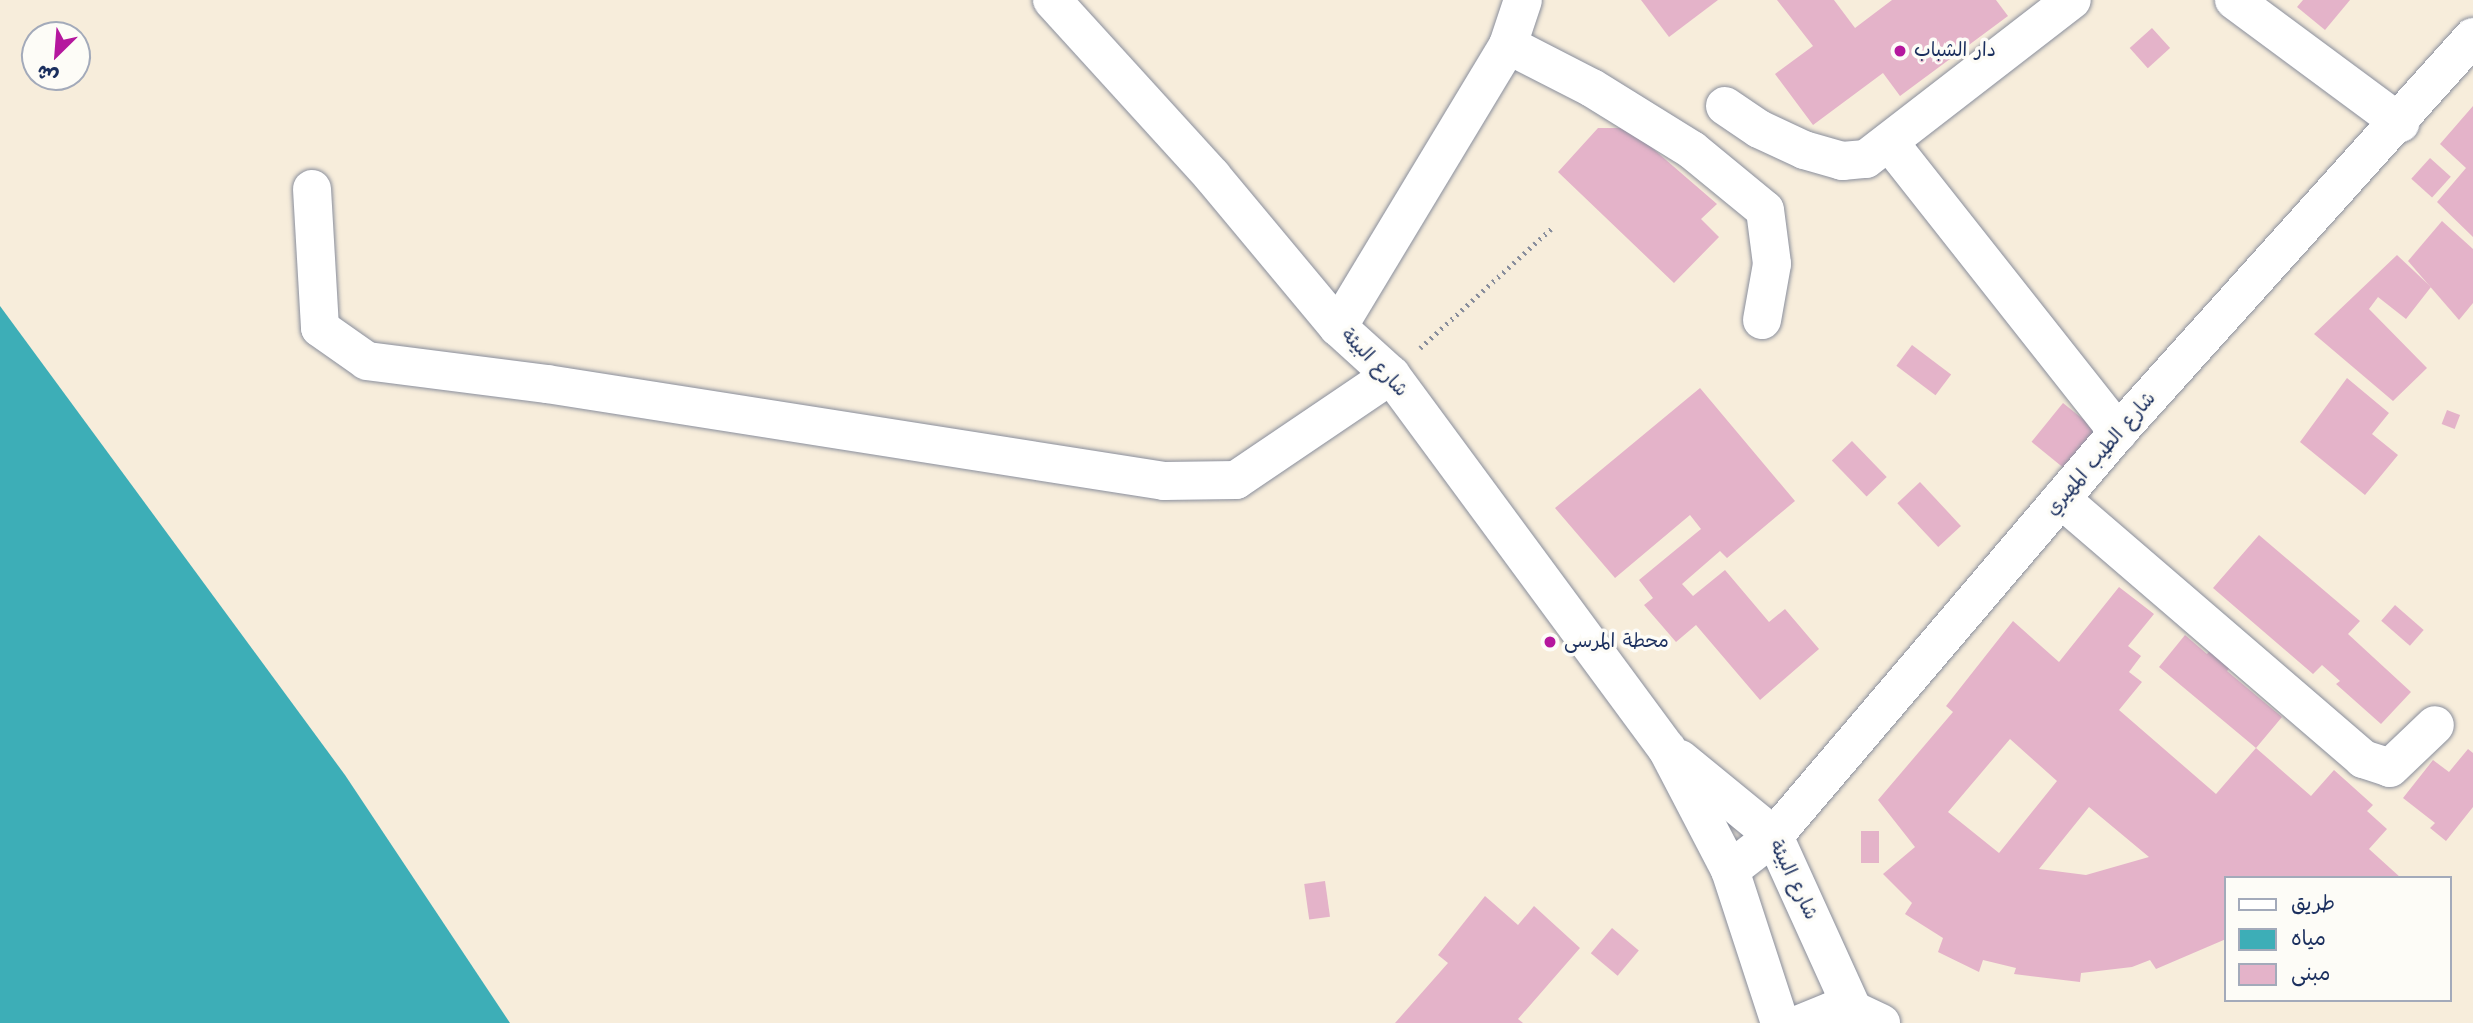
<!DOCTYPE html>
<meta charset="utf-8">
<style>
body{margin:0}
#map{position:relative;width:2473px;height:1023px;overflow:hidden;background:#f7eddb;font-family:"Architects Daughter","Playpen Sans Arabic",sans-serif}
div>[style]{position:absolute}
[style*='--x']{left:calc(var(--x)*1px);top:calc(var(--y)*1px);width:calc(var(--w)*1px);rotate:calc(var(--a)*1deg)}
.water>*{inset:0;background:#3daeb7}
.building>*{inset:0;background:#e4b3c9;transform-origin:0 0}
.path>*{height:4.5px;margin-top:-2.25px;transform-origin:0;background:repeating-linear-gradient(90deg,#898e9c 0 2px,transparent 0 7px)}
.roads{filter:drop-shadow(0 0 2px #898e9c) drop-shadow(0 0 2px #898e9c)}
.minor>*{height:38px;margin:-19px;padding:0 19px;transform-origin:19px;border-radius:19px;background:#fff}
.major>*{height:38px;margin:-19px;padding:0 19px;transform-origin:19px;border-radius:19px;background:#fff}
.dots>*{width:19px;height:19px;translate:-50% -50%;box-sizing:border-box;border:4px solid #fdfcf7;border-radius:50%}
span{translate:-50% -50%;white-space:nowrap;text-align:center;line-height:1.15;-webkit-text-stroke:7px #fdfcf7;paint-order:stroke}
.poi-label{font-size:19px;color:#1b2f5e}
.left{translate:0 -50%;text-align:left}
.street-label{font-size:19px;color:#1b2f5e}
.legend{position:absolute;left:2224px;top:876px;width:228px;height:126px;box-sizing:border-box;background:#fdfcf7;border:2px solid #a3aaba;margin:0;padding:9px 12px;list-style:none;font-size:21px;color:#1b2f5e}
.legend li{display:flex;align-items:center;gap:14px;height:35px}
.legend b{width:35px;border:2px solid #a3aaba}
.north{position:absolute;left:21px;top:21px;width:70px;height:70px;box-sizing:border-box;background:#fdfcf7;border:2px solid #a3aaba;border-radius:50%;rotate:205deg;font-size:19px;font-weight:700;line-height:28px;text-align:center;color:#1b2f5e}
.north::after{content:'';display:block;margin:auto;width:24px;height:32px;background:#b5179e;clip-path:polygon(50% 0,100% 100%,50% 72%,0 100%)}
</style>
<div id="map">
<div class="water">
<i style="clip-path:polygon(0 306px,345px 775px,510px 1023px,0 1023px)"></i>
</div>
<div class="building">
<i style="clip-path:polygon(1641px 0,1718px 0,1669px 37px)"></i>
<i style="clip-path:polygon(1777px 0,1834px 0,1855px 28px,1892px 0,1996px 0,2008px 16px,1900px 96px,1883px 73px,1813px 125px,1775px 74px,1813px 46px)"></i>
<i style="clip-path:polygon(2303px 0,2350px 0,2325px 30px,2297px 7px)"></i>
<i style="left:2152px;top:28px;width:27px;height:30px;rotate:48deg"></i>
<i style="clip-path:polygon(2473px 106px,2473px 237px,2437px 202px,2466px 168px,2440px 144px)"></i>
<i style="clip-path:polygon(1598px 128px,1629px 128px,1717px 204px,1701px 219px,1719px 237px,1674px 283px,1558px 172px)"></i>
<i style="left:2430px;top:158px;width:28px;height:28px;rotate:42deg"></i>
<i style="clip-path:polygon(2442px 221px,2473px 249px,2473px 303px,2459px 320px,2408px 261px)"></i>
<i style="clip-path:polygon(2397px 255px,2431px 287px,2406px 319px,2378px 297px,2369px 309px,2427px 368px,2393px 401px,2314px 334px)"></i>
<i style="left:1912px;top:345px;width:49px;height:26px;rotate:37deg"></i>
<i style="clip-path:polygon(2347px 378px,2389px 413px,2372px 434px,2398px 455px,2365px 495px,2300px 442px)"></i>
<i style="clip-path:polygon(1700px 388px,1795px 501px,1727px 558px,1720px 551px,1682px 584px,1693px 596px,1725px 570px,1769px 622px,1785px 609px,1819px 649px,1760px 700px,1696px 625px,1676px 642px,1644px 605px,1653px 598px,1639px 580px,1701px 529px,1690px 515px,1615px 578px,1555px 508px)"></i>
<i style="left:2063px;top:403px;width:43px;height:50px;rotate:39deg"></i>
<i style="left:2447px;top:410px;width:14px;height:15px;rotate:21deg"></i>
<i style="left:1852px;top:441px;width:50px;height:28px;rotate:46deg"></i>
<i style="left:1920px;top:482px;width:60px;height:31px;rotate:47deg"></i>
<i style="clip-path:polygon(2259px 535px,2360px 621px,2348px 634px,2411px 692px,2381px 724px,2336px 684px,2340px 681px,2322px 665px,2313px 674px,2213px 588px)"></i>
<i style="clip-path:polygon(evenodd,2119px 587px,2154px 614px,2128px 646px,2141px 656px,2129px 672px,2142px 682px,2119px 710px,2216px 794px,2256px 748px,2311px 796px,2334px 770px,2373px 805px,2367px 811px,2387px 829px,2369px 849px,2401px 878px,2226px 878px,2226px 939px,2156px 969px,2150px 960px,2132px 967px,2081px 973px,2080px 982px,2014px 974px,2016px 968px,1983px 960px,1979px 972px,1938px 952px,1943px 938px,1905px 914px,1912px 903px,1883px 874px,1915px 847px,1878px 800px,1953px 712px,1946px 706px,2013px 621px,2059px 662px,2119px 587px,2010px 739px,2057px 781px,1999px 853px,1948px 812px,2010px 739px,2119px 587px,2089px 807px,2149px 857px,2086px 875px,2039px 869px,2089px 807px)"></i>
<i style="left:2395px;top:605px;width:38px;height:21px;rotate:41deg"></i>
<i style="clip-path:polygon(2185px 635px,2207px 654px,2216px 644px,2236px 661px,2227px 671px,2282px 717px,2256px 748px,2159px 667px)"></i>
<i style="clip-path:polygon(2468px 749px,2473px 753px,2473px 807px,2446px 841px,2430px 828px,2435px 823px,2403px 798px,2433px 760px,2449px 772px)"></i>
<i style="left:1861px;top:831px;width:18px;height:32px"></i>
<i style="left:1325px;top:881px;width:36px;height:21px;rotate:82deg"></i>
<i style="clip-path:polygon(1485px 896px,1518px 925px,1534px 906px,1580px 948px,1518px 1019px,1523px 1023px,1395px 1023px,1448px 963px,1438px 955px)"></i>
<i style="left:1612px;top:928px;width:35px;height:33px;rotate:40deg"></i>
</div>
<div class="path">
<i style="--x:1420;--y:348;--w:180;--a:-42.3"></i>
</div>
<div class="roads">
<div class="minor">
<i style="--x:2234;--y:0;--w:207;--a:36.5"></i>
<i style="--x:1508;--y:45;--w:94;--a:27.1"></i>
<i style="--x:1592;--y:88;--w:118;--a:31.8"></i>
<i style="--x:1692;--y:150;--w:94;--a:39.4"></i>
<i style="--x:1765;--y:210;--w:54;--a:82.6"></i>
<i style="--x:1772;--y:264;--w:57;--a:100.1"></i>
<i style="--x:1725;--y:106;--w:41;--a:34.1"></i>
<i style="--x:1759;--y:129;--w:50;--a:25"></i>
<i style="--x:1804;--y:150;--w:40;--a:16"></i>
<i style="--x:1842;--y:161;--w:24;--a:-5"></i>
<i style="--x:1866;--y:159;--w:260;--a:-37.7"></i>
<i style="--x:1889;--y:142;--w:370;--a:51.7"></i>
<i style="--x:312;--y:189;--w:139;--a:86.7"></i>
<i style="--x:320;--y:328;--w:57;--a:35.1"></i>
<i style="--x:367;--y:361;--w:181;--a:7.3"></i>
<i style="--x:547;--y:384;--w:625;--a:8.93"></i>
<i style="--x:1164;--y:481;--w:72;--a:-0.8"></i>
<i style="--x:1236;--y:480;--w:187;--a:-34.1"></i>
<i style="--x:1338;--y:327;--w:329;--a:-58.9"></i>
<i style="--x:1508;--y:45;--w:47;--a:-71.6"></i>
<i style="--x:2061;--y:499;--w:399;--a:40.7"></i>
<i style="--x:2363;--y:759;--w:28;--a:18"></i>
<i style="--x:2390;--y:768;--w:62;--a:-43.7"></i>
<i style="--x:1730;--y:870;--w:56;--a:-37.7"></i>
<i style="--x:1774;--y:836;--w:531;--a:-49.59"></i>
<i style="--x:2118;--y:432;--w:531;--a:-48.05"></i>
</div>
<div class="major">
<i style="--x:1052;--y:0;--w:238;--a:47.7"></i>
<i style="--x:1212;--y:176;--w:197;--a:50.2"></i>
<i style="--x:1338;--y:327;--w:72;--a:42.2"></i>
<i style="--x:1391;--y:375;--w:465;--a:53.6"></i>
<i style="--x:1667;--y:749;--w:136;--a:62.5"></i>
<i style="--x:1730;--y:870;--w:161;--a:71.9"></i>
<i style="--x:1680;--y:759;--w:122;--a:39.3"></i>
<i style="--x:1774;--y:836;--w:191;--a:65.6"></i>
<i style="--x:1802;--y:1023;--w:35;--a:-22"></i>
<i style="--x:1834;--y:1010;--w:19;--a:0"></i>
<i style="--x:1853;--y:1010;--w:31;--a:25"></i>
</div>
</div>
<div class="dots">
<i style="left:1900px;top:51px;background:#b5179e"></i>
<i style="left:1550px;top:642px;background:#b5179e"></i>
</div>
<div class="poi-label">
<span class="left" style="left:1914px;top:51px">دار الشباب</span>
<span class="left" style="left:1564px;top:642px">محطة المرسى</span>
</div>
<div class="street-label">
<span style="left:1374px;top:363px;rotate:46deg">شارع البيئة</span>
<span style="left:2101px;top:454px;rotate:-49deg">شارع الطيب المهيري</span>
<span style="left:1793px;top:880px;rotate:64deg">شارع البيئة</span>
</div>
<ul class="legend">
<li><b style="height:9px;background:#fff"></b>طريق</li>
<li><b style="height:19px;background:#3daeb7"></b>مياه</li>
<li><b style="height:19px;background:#e4b3c9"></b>مبنى</li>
</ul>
<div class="north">ش</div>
</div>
